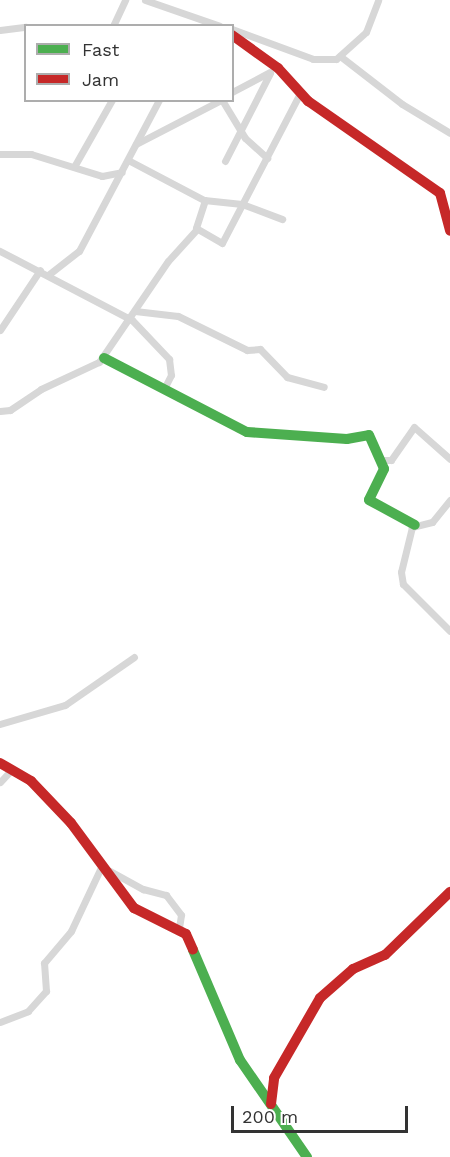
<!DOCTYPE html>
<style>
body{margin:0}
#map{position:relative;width:450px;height:1157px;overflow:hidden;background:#fff;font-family:"Work Sans",sans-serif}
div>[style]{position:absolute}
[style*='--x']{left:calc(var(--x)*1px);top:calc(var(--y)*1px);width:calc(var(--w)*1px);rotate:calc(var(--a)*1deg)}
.street>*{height:7px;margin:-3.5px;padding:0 3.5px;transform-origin:3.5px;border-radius:3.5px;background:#d7d7d7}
.fast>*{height:10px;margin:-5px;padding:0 5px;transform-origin:5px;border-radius:5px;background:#4caf50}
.jam>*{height:10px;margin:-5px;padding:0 5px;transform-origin:5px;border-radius:5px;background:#c62828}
span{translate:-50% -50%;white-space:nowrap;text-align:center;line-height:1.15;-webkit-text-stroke:6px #fff;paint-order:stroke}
.legend{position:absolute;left:24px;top:24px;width:210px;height:78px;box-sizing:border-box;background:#fff;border:2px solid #adadad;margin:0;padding:8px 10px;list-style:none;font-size:18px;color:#333}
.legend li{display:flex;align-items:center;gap:12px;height:30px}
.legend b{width:30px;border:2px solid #adadad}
.scale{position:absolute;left:231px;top:1106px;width:177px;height:27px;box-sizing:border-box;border:3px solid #333;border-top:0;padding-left:8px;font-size:18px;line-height:21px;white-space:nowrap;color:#333;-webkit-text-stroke:4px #fff;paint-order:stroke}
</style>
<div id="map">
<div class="street">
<i style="--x:145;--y:0;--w:79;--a:19.1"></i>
<i style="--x:113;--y:26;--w:29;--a:-65"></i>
<i style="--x:232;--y:29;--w:86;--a:20.3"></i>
<i style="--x:313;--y:59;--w:23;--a:0"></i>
<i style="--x:336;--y:59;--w:40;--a:-42"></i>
<i style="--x:366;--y:32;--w:34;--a:-69"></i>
<i style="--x:0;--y:30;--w:26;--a:-7"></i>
<i style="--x:340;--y:56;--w:78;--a:37.7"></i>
<i style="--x:402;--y:104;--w:56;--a:31.1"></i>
<i style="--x:232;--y:92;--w:43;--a:-27.8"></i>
<i style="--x:222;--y:100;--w:44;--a:58.8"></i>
<i style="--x:245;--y:138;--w:30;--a:42"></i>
<i style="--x:136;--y:144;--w:96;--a:-27.4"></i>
<i style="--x:0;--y:154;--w:31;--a:0"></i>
<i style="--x:31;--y:154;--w:74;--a:17.2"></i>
<i style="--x:102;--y:176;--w:20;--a:-11"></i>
<i style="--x:128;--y:160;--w:86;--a:27.8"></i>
<i style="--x:204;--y:200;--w:38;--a:6"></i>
<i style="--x:242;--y:204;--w:43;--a:20.6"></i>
<i style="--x:225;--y:161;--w:99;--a:-62.9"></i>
<i style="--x:75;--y:165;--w:75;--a:-60.4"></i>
<i style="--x:205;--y:200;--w:29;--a:108"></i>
<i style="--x:196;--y:228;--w:30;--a:30"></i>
<i style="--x:222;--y:243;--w:169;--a:-62.5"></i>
<i style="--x:0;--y:251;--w:149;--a:27.6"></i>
<i style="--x:132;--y:320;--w:54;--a:46.5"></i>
<i style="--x:169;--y:359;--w:16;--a:83"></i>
<i style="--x:171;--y:375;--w:16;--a:117"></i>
<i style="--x:48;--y:275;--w:39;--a:-38"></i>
<i style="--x:79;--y:251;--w:171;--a:-62.1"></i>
<i style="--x:135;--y:311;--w:43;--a:6.6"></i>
<i style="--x:178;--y:316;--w:77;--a:26.2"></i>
<i style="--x:247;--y:350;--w:13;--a:-4"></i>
<i style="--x:260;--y:349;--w:39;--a:46"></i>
<i style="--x:287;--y:377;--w:38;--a:15"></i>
<i style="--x:0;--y:330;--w:72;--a:-56.3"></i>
<i style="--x:0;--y:411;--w:10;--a:-6"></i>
<i style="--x:10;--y:410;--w:37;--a:-34"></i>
<i style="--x:41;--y:389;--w:64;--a:-25"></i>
<i style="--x:99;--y:362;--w:122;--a:-55.7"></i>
<i style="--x:168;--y:261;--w:43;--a:-47.8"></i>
<i style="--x:381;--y:460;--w:10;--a:0"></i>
<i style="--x:391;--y:460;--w:40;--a:-55.1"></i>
<i style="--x:414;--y:427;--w:48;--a:41.6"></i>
<i style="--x:450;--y:500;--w:28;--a:129"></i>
<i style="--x:432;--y:522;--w:21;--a:166"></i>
<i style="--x:412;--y:527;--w:46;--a:103.7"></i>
<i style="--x:401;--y:572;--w:12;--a:81"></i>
<i style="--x:403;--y:584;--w:66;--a:45"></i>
<i style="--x:0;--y:724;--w:68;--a:-16.3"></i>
<i style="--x:65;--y:705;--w:84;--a:-34.8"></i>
<i style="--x:0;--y:782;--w:18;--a:-47"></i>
<i style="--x:110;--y:871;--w:38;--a:29"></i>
<i style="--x:143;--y:889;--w:24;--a:15"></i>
<i style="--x:166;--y:895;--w:25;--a:53"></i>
<i style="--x:181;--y:915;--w:13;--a:99"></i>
<i style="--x:0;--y:1022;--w:30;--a:-21"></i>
<i style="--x:28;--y:1011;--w:27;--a:-48"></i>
<i style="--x:46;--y:991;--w:28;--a:-94"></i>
<i style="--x:44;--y:963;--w:42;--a:-49.8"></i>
<i style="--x:71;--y:931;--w:73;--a:-64.8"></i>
</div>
<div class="fast">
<i style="--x:104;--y:358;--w:161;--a:27.4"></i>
<i style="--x:247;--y:432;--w:100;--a:4"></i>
<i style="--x:347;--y:439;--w:22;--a:-10"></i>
<i style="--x:369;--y:435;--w:37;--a:66"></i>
<i style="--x:384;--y:469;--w:34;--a:116"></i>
<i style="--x:369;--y:500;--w:52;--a:28.5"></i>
<i style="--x:193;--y:950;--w:120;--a:66.9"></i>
<i style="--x:240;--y:1060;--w:118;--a:55.4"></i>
</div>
<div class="jam">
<i style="--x:232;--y:35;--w:57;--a:35.7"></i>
<i style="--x:278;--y:68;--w:45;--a:47.7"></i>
<i style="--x:308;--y:101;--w:161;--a:34.9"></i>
<i style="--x:440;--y:193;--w:39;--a:75"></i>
<i style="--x:0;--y:763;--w:36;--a:30"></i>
<i style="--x:31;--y:781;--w:58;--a:46.4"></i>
<i style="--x:71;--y:823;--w:106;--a:53.5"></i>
<i style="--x:134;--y:908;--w:58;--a:26.6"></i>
<i style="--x:186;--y:934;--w:17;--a:66"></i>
<i style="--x:271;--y:1104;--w:26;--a:-83"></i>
<i style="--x:274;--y:1078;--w:92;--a:-60.1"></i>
<i style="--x:320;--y:998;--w:44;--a:-41.3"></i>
<i style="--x:353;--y:969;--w:35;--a:-24"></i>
<i style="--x:385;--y:955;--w:91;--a:-44.1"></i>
</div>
<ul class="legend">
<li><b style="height:8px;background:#4caf50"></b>Fast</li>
<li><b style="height:8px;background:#c62828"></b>Jam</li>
</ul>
<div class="scale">200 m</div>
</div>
